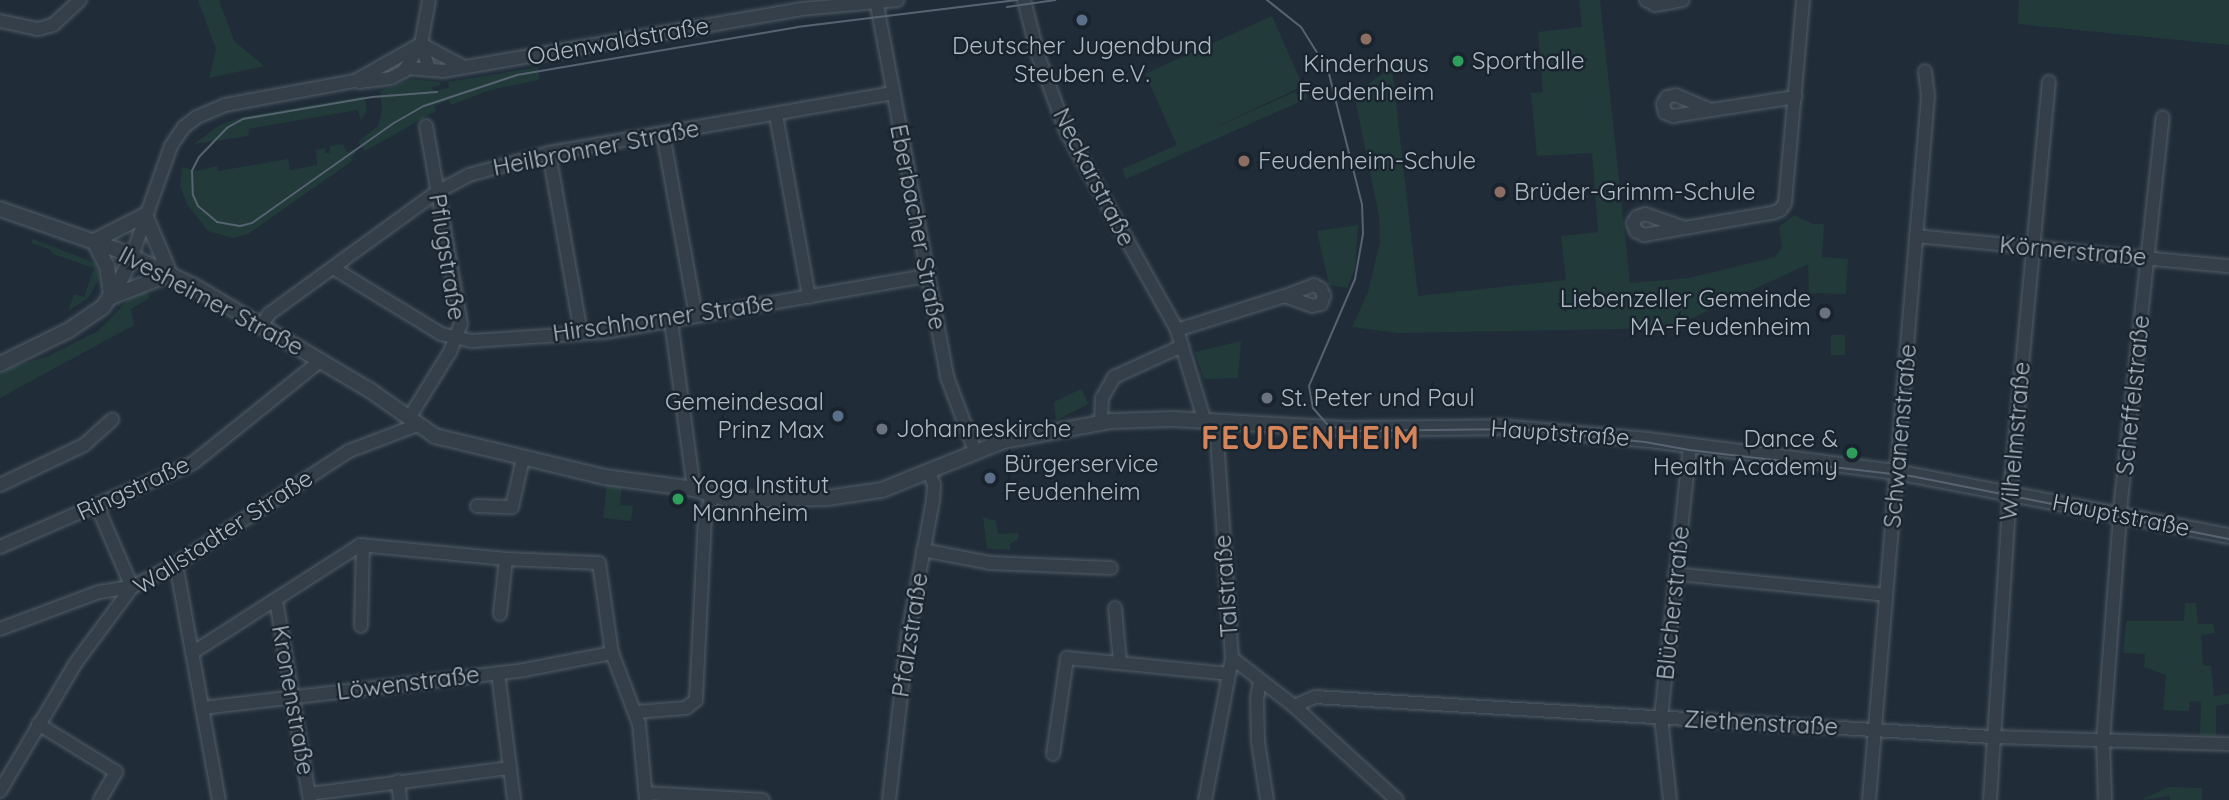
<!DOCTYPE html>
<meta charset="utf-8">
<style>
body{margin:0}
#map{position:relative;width:2229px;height:800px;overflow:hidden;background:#202d39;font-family:Quicksand,sans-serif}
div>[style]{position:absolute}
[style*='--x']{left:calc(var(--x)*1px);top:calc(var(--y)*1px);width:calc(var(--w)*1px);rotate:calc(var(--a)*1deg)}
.green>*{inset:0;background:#223a3a;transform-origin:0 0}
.roads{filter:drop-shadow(0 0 2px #515d67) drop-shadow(0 0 2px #515d67)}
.minor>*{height:12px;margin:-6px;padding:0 6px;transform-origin:6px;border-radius:6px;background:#343f49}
.tertiary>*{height:14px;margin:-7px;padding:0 7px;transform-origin:7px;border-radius:7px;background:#343f49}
.tram>*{height:2px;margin:-1px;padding:0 1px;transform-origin:1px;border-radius:1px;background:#566371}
.dots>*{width:19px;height:19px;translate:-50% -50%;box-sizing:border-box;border:4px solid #19242e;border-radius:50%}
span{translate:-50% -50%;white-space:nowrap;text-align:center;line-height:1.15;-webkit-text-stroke:5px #19242e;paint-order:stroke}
.street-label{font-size:24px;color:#aebac6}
.poi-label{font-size:24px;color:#aebac6}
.left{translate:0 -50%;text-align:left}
.right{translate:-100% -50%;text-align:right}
.district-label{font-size:32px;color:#d68459;font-weight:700;letter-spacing:2px}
</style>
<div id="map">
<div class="green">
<i style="clip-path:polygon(198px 0,219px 0,234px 41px,264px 66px,209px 78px,216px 49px)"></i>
<i style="clip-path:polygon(1579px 0,1600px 0,1630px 283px,1689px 278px,1775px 257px,1782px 248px,1779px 227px,1794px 215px,1813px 224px,1824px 224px,1822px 257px,1848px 259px,1846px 294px,1809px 293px,1808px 264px,1671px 328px,1398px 333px,1352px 327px,1368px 292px,1380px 242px,1379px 216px,1354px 94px,1392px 67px,1418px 296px,1566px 280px,1561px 236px,1598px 232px,1592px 153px,1537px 156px,1531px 93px,1543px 92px,1538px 32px,1582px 27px)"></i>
<i style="clip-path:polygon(2019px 0,2229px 0,2229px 45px,2018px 24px)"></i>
<i style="clip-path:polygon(1272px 16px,1303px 86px,1209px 130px,1304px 88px,1308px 98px,1126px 179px,1122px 169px,1177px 145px,1145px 74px)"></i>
<i style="clip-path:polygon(538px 67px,539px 80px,490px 90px,451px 105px,449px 100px,434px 106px,436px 111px,365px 151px,358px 142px,378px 126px,382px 110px,380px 91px,412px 79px,440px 82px,441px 85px,432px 87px,433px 91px,449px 88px,448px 82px)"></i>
<i style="clip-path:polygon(364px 96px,367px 110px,361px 121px,358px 110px,253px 128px,249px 129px,248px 136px,194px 144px,220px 125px,242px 117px)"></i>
<i style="clip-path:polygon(343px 144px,347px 153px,353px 149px,356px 153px,351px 158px,352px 161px,248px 234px,233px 238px,208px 231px,187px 204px,180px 186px,182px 167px,198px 171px,217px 166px,218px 171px,288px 159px,290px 170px,317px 165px,316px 150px,325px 148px,325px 153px,330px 153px,330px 146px)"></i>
<i style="clip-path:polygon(1358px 225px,1355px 268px,1347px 288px,1329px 285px,1317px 231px)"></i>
<i style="clip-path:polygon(33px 239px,95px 263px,100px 278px,88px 298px,68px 311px,74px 294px,84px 297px,94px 268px,53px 254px,49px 249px,31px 243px)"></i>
<i style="clip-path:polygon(145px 288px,150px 298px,131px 309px,134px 325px,0 398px,0 374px,16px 366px,48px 356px,98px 331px,132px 296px)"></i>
<i style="left:1831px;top:335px;width:14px;height:20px"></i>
<i style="clip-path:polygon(1241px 341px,1238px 378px,1204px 379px,1195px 352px)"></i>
<i style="clip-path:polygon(1081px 389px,1089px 404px,1056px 420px,1054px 402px)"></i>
<i style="clip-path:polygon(607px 484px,622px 486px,620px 505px,633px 506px,631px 521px,603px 518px)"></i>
<i style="clip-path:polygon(983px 517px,996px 521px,998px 534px,1018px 533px,1018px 539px,1010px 544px,1010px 550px,987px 549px)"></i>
<i style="clip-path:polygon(2185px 603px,2196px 603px,2198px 624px,2213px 624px,2215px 633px,2201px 635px,2203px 665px,2211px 666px,2214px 696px,2229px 694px,2229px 704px,2216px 706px,2216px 735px,2200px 735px,2201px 702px,2190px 701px,2189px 711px,2163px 710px,2166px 675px,2144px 667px,2145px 654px,2123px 653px,2126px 621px,2184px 621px)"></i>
<i style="clip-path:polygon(2168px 787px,2202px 788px,2202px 800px,2170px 800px,2170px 796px,2141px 800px)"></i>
</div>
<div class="roads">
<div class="minor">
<i style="--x:876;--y:0;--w:384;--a:79.3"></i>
<i style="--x:947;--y:377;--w:79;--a:69.3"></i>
<i style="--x:1024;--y:0;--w:57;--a:75.7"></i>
<i style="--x:1038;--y:55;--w:81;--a:69.8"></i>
<i style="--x:1066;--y:131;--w:228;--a:60.8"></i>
<i style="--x:1177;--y:330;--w:96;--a:73.1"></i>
<i style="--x:1646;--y:0;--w:10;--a:29"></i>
<i style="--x:1655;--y:5;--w:28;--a:-10"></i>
<i style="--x:0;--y:21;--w:39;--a:12"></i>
<i style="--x:38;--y:29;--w:16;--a:-15"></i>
<i style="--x:53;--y:25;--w:37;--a:-43"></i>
<i style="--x:421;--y:44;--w:49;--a:28.1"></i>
<i style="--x:408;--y:68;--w:35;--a:5"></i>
<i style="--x:443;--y:71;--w:363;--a:-9.8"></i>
<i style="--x:801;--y:9;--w:97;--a:-5.3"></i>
<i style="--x:429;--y:69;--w:26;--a:-108"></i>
<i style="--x:421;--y:44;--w:45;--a:-79.7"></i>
<i style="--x:359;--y:82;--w:32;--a:-7"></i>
<i style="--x:391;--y:78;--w:15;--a:-28"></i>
<i style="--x:404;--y:71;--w:32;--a:-58"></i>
<i style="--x:1711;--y:110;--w:38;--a:-157"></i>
<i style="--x:1676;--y:95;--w:9;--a:167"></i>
<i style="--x:1667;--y:97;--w:8;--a:120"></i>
<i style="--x:1663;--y:104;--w:9;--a:77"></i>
<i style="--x:1665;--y:113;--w:9;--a:21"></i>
<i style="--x:1673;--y:116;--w:124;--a:-8.8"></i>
<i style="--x:776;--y:115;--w:185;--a:79.7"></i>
<i style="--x:663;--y:134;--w:185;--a:79.7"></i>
<i style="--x:549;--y:153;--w:183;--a:79.9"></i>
<i style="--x:1685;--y:228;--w:42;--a:-160.7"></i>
<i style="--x:1645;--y:214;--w:9;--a:159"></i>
<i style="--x:1637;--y:217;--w:7;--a:124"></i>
<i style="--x:1633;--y:223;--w:9;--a:69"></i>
<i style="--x:1636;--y:231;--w:9;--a:27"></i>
<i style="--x:1644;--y:235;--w:130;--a:-9.8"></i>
<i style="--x:1772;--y:213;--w:9;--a:-21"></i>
<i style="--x:1780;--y:210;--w:9;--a:-54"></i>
<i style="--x:1785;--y:203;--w:204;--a:-84.9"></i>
<i style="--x:1916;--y:236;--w:314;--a:5.5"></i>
<i style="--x:132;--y:256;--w:117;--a:-70.5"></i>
<i style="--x:171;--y:146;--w:23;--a:-56"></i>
<i style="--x:184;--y:127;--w:16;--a:-38"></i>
<i style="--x:197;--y:117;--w:30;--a:-23"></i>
<i style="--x:225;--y:105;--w:132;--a:-10.5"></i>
<i style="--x:355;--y:81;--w:76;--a:-29.3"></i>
<i style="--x:333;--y:268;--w:127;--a:31.4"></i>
<i style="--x:441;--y:334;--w:32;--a:13"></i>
<i style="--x:472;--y:341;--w:133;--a:-3.9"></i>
<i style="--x:605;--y:332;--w:327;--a:-9.9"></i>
<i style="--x:671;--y:321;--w:170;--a:82.2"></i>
<i style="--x:262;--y:325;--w:13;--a:-58"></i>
<i style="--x:269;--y:314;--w:92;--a:-36.1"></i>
<i style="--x:343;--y:260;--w:116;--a:-35.9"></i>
<i style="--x:437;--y:192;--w:36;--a:-28"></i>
<i style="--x:469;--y:175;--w:83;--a:-15.4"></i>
<i style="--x:549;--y:153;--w:349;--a:-9.9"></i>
<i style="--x:1177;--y:330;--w:113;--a:-17.5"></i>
<i style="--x:1285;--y:296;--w:29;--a:20"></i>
<i style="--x:1312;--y:306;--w:9;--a:-13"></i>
<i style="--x:1321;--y:304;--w:9;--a:-69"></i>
<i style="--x:1324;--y:296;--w:8;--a:-113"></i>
<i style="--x:1321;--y:289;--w:8;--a:-150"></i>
<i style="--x:1314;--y:285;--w:31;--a:159"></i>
<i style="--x:409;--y:418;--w:78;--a:-58.2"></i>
<i style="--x:450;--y:352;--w:30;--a:-69"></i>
<i style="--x:461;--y:324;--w:201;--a:-100"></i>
<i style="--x:1101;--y:422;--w:24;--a:-88"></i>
<i style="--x:1102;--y:398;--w:24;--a:-60"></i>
<i style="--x:1114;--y:377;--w:75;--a:-24.5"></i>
<i style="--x:0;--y:485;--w:93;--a:-25.5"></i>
<i style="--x:84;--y:445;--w:38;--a:-42"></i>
<i style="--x:477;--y:506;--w:35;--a:2"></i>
<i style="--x:512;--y:507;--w:50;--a:-77.3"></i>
<i style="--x:0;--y:547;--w:210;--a:-23.5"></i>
<i style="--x:193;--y:463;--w:164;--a:-38.8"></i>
<i style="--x:923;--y:550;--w:68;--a:11"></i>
<i style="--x:990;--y:563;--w:121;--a:2.4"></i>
<i style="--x:176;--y:564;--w:240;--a:79.7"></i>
<i style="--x:1675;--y:574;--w:212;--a:5.7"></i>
<i style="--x:276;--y:600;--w:203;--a:80.4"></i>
<i style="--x:1115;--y:608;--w:54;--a:84.7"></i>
<i style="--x:500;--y:614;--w:55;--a:-83.8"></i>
<i style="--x:361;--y:626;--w:81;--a:-88.6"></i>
<i style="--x:0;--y:629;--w:106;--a:-20.5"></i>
<i style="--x:99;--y:592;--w:33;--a:-9"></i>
<i style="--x:132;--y:587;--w:88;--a:-113.4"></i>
<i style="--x:192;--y:653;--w:200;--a:-32.7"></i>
<i style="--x:360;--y:545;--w:147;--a:5.5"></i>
<i style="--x:506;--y:559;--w:93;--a:2.5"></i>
<i style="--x:599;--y:563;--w:91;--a:81.8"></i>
<i style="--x:612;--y:653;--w:76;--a:69.2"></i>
<i style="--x:639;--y:724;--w:76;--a:84.7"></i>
<i style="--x:1232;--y:658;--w:78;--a:37.7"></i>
<i style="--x:1294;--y:706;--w:139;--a:42.4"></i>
<i style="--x:498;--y:673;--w:128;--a:82.8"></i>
<i style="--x:1260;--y:680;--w:18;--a:99"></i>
<i style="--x:1257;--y:698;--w:44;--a:88.7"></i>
<i style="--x:1258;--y:742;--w:59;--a:81.2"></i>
<i style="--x:1294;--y:706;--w:23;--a:-23"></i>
<i style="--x:1315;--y:697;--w:679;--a:3.38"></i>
<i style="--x:1993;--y:737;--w:236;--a:1.7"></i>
<i style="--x:202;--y:708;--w:324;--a:-6.7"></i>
<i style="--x:524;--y:670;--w:90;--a:-10.9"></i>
<i style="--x:636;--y:712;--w:50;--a:-4.6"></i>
<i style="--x:686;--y:708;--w:13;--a:-39"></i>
<i style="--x:696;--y:700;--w:187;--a:-87.2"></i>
<i style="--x:705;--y:513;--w:20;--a:-63"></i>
<i style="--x:38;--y:724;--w:92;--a:31.6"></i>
<i style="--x:116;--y:772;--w:32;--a:120"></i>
<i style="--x:1053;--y:754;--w:97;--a:-81.7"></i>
<i style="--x:1067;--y:658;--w:163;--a:5.6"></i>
<i style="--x:398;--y:781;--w:19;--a:84"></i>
<i style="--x:0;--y:791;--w:147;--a:-59.4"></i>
<i style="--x:75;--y:664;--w:96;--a:-53.5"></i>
<i style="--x:132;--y:587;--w:50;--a:-27.6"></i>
<i style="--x:176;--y:564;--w:207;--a:-33.2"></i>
<i style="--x:349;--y:451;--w:73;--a:-20.9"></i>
<i style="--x:646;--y:793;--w:117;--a:3.4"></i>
<i style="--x:309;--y:794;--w:203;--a:-7.4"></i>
<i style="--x:889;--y:800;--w:167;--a:-83.5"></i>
<i style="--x:908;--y:634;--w:136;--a:-79.4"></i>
<i style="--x:933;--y:500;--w:15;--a:-86"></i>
<i style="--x:934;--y:485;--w:15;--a:-110"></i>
<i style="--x:1205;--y:800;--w:145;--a:-79.2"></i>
<i style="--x:1232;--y:658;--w:236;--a:-93.9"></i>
<i style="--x:1670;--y:800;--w:83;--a:-96.2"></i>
<i style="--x:1661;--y:717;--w:272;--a:-83.9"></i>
<i style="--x:1869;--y:800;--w:706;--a:-85.21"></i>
<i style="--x:1928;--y:96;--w:25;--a:-97"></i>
<i style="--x:1990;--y:800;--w:308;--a:-86.3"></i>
<i style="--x:2010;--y:493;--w:413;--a:-84.6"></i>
<i style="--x:2105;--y:800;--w:59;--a:-91.9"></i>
<i style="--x:2103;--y:741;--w:241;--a:-85.7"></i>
<i style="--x:2121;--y:501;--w:386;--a:-83.8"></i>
</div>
<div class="tertiary">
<i style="--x:0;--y:209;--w:125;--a:19.2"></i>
<i style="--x:118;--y:250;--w:86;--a:25.4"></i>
<i style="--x:196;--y:287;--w:204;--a:30.7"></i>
<i style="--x:371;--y:391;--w:78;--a:35.1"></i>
<i style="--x:435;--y:436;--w:175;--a:13.6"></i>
<i style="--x:605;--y:477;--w:90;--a:7.7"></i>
<i style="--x:694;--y:489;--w:37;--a:17"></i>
<i style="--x:729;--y:500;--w:98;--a:-1.2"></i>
<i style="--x:827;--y:498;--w:56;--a:-8.3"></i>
<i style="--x:882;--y:490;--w:131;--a:-22"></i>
<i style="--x:1003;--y:441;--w:111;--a:-10.4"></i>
<i style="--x:1112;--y:421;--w:61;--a:-1.9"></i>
<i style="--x:1173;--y:419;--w:174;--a:3.3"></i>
<i style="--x:1347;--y:429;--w:153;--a:-0.7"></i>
<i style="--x:1500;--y:427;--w:150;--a:5"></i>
<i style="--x:1649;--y:440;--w:249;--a:7.4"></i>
<i style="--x:1896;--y:472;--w:339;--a:10.9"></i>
<i style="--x:94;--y:241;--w:57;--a:-27"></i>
<i style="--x:145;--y:215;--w:64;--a:67"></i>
<i style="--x:94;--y:241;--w:28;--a:63"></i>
<i style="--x:107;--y:266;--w:30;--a:82"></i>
<i style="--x:111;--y:297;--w:63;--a:-21.3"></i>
<i style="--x:0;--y:364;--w:77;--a:-26.2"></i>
<i style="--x:69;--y:330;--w:41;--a:-34.1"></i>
<i style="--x:103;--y:307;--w:31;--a:-57"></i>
<i style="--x:120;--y:281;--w:28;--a:-64"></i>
</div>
</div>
<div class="tram">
<i style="--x:1267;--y:0;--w:43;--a:38.5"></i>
<i style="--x:1301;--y:27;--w:51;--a:57.9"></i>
<i style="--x:1328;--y:70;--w:138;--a:75.8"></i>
<i style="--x:1362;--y:204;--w:30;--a:88"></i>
<i style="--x:1363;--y:234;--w:46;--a:100.1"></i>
<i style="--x:1355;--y:279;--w:116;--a:113.3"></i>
<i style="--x:1309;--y:386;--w:22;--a:80"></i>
<i style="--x:1313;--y:408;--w:23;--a:49"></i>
<i style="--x:1328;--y:425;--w:20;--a:18"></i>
<i style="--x:1347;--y:431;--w:171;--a:-0.7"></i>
<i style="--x:1518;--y:429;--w:128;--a:5.8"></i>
<i style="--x:1645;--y:442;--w:45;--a:10.3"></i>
<i style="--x:1689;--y:450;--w:224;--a:6.7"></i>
<i style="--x:1911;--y:476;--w:324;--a:11.2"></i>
<i style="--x:1007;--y:7;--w:49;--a:-8.3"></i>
<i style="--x:437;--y:92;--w:65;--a:175.6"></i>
<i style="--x:372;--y:97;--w:131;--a:170.3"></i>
<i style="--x:243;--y:119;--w:18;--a:151"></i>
<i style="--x:227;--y:128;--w:40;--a:134"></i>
<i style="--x:199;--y:157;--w:16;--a:117"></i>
<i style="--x:192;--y:171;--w:24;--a:88"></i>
<i style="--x:193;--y:195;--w:12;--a:66"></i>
<i style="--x:198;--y:206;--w:25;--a:40"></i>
<i style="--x:217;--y:222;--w:23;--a:10"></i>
<i style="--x:240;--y:226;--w:12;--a:-14"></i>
<i style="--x:252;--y:223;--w:174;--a:-35.2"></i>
<i style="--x:394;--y:123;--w:34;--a:-30"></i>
<i style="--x:424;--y:106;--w:98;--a:-18.4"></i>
<i style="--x:517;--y:75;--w:284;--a:-9.7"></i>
<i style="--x:797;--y:27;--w:222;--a:-7"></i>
</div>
<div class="dots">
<i style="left:1082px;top:20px;background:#5c6f8a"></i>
<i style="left:1366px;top:39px;background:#8d6e63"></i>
<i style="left:1458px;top:61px;background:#2e9e5b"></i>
<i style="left:1244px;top:161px;background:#8d6e63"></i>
<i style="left:1500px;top:192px;background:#8d6e63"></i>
<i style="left:1825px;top:313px;background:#6b7280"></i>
<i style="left:1267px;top:398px;background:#6b7280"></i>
<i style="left:838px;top:416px;background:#5c6f8a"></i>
<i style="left:882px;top:429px;background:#6b7280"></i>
<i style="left:1852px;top:453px;background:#2e9e5b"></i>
<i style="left:990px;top:478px;background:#5c6f8a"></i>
<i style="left:678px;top:499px;background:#2e9e5b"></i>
</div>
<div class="street-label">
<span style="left:618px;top:41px;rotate:-10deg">Odenwaldstraße</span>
<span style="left:596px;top:148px;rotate:-11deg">Heilbronner Straße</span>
<span style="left:1094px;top:177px;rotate:63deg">Neckarstraße</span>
<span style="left:918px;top:227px;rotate:79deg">Eberbacher Straße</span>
<span style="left:2073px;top:251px;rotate:5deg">Körnerstraße</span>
<span style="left:447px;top:257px;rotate:81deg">Pflugstraße</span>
<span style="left:211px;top:301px;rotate:28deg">Ilvesheimer Straße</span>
<span style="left:663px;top:318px;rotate:-8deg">Hirschhorner Straße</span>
<span style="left:2133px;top:395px;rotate:-84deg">Scheffelstraße</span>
<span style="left:1560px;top:433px;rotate:4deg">Hauptstraße</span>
<span style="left:1900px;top:436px;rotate:-85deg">Schwanenstraße</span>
<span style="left:2015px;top:441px;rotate:-85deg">Wilhelmstraße</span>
<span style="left:133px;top:488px;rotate:-25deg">Ringstraße</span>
<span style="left:2121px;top:515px;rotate:11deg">Hauptstraße</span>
<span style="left:223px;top:532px;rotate:-33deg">Wallstadter Straße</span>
<span style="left:1226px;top:586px;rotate:-94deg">Talstraße</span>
<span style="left:1673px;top:603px;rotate:-84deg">Blücherstraße</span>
<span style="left:910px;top:635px;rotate:-81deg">Pfalzstraße</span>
<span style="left:408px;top:683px;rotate:-7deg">Löwenstraße</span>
<span style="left:293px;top:700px;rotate:80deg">Kronenstraße</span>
<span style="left:1761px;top:723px;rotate:3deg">Ziethenstraße</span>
</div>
<div class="poi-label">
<span style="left:1082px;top:60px">Deutscher Jugendbund<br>Steuben e.V.</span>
<span class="left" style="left:1472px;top:61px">Sporthalle</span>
<span style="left:1366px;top:78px">Kinderhaus<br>Feudenheim</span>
<span class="left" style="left:1258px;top:161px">Feudenheim-Schule</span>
<span class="left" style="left:1514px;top:192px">Brüder-Grimm-Schule</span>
<span class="right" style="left:1811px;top:313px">Liebenzeller Gemeinde<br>MA-Feudenheim</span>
<span class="left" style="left:1281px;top:398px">St. Peter und Paul</span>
<span class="right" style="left:824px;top:416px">Gemeindesaal<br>Prinz Max</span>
<span class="left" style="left:896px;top:429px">Johanneskirche</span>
<span class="right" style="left:1838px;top:453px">Dance &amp;<br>Health Academy</span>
<span class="left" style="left:1004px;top:478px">Bürgerservice<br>Feudenheim</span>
<span class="left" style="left:692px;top:499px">Yoga Institut<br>Mannheim</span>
</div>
<div class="district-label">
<span style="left:1311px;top:437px">FEUDENHEIM</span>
</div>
</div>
